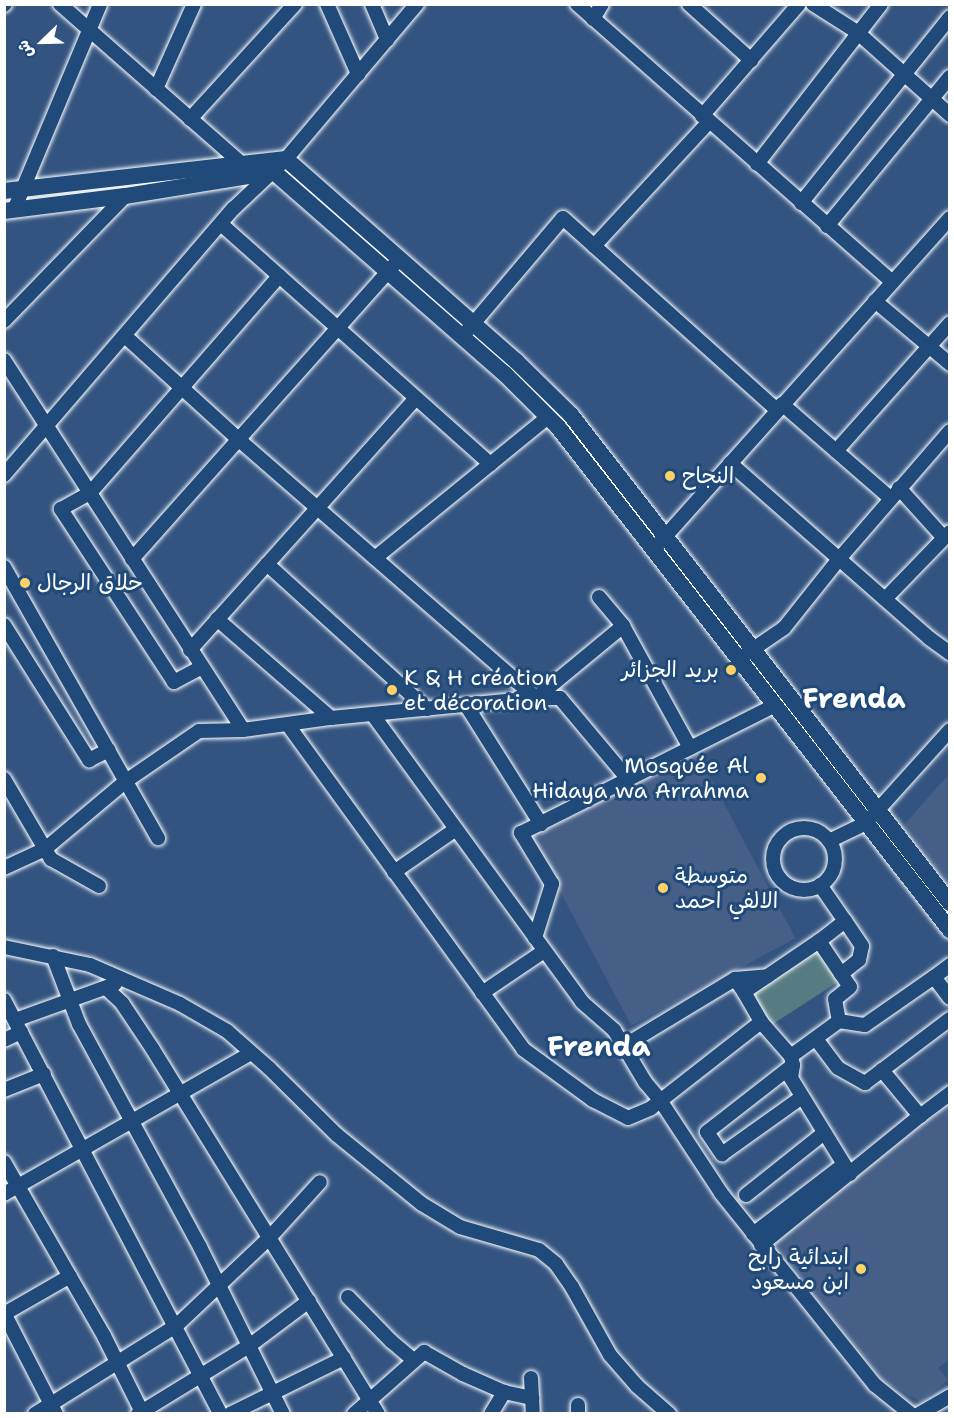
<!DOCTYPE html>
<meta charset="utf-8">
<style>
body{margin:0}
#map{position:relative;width:954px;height:1418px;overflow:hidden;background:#335480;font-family:"Shantell Sans","Playpen Sans Arabic",sans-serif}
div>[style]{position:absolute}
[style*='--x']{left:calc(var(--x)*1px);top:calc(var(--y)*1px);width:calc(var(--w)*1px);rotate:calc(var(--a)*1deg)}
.built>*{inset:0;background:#465f87;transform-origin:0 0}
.green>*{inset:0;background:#567c82;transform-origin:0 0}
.roads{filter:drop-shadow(0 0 2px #fff) drop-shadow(0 0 2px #fff)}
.minor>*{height:14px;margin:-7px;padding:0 7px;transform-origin:7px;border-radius:7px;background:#1f4a7a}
.minor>.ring{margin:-7px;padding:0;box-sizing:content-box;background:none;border:14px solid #1f4a7a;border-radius:50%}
.tertiary>*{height:16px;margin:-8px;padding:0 8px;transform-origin:8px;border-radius:8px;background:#1f4a7a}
.dots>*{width:16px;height:16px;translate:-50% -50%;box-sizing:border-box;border:3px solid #1f4a7a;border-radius:50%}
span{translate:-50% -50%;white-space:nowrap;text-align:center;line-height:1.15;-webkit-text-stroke:6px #1f4a7a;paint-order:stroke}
.poi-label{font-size:22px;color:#fff}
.left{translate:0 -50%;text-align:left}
.right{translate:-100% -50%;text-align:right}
.district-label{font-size:28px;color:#fff;font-weight:700}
.frame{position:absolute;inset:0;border:6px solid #fff;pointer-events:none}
.north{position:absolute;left:12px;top:12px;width:60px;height:60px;-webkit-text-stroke:4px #1f4a7a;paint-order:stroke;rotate:247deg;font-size:16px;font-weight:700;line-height:24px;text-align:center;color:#fff}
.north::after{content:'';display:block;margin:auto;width:21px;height:27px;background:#fff;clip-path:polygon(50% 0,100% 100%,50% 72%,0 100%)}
</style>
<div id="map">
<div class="built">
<i style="left:696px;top:751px;width:212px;height:186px;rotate:62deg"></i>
<i style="clip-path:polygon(949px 774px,949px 883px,904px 825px)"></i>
<i style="clip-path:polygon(949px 1100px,950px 1359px,938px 1368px,948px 1380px,921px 1402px,883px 1380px,773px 1241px)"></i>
</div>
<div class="green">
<i style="left:816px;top:946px;width:42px;height:81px;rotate:57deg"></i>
</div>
<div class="roads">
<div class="minor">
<i style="--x:60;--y:4;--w:242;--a:41.3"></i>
<i style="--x:327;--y:4;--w:77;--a:66.1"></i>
<i style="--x:372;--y:4;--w:39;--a:67"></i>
<i style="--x:577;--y:4;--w:420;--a:41.4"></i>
<i style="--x:689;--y:4;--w:84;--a:42.1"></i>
<i style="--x:813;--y:4;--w:52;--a:32.5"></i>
<i style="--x:857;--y:32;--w:125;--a:41.7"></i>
<i style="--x:4;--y:5;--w:1;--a:-45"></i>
<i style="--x:593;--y:19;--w:17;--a:-59"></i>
<i style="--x:156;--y:89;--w:93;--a:-65.9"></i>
<i style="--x:702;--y:116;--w:148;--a:-49.1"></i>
<i style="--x:190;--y:119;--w:156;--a:-47.6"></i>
<i style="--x:757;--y:164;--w:202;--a:-52.2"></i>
<i style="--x:801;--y:203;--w:238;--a:-51.3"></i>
<i style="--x:14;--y:210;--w:223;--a:-67.3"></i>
<i style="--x:221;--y:224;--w:361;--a:41.7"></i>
<i style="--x:827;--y:226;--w:193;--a:-50.5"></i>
<i style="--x:594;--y:246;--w:169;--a:-47.2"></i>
<i style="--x:875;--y:301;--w:98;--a:40"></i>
<i style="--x:4;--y:321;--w:174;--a:-45.9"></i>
<i style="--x:467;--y:331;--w:148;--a:-49.7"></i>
<i style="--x:563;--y:218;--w:288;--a:41.9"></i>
<i style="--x:125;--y:336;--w:153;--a:42.3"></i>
<i style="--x:238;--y:439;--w:395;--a:41"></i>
<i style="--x:536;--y:698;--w:24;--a:0"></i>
<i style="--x:560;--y:698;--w:106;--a:50"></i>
<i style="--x:4;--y:360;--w:440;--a:57.1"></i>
<i style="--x:782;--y:404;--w:143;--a:41"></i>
<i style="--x:836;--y:451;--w:171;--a:-48.3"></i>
<i style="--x:730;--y:463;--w:265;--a:41.3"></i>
<i style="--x:929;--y:638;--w:26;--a:36"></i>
<i style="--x:4;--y:475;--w:352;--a:-49.3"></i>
<i style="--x:234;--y:208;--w:71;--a:-43.3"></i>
<i style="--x:286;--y:159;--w:203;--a:-49.8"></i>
<i style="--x:899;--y:488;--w:67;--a:48"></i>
<i style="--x:654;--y:549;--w:444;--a:-48.2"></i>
<i style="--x:375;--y:558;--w:223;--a:-39.2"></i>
<i style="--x:132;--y:559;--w:395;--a:-48.3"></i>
<i style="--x:267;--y:564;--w:216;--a:42.2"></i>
<i style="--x:4;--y:567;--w:312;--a:60.4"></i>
<i style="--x:599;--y:597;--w:38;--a:50"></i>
<i style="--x:623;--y:626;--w:139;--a:61.2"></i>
<i style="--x:885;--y:599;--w:93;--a:-45.9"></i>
<i style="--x:217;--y:619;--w:151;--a:41"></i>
<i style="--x:4;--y:625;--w:160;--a:57.8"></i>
<i style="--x:89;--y:760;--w:22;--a:-27"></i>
<i style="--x:190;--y:650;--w:338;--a:-48.1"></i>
<i style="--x:746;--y:654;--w:46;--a:-34.4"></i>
<i style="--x:784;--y:628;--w:88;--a:-51.4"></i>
<i style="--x:839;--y:559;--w:169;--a:-49.1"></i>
<i style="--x:202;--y:667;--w:32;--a:152"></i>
<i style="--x:174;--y:682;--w:207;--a:-123.2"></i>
<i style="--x:61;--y:509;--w:33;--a:-29"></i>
<i style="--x:90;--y:493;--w:288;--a:-48.9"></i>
<i style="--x:466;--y:705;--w:141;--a:57.8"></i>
<i style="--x:373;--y:715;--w:355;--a:53.9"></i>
<i style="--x:582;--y:1002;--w:43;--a:41.2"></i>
<i style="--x:614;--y:1030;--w:61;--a:59.2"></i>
<i style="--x:645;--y:1082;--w:23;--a:50"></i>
<i style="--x:660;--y:1100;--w:111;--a:56.7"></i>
<i style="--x:721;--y:1193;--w:246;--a:51.3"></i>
<i style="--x:875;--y:1385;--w:46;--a:38.9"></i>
<i style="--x:288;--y:725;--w:400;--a:54"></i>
<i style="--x:523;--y:1049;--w:87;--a:36.1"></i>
<i style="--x:593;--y:1100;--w:39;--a:27"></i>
<i style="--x:628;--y:1118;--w:25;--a:-23"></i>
<i style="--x:651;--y:1108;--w:140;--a:-38"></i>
<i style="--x:4;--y:779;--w:93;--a:59.6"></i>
<i style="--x:51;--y:859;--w:55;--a:29.4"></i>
<i class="ring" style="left:773px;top:828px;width:48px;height:48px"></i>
<i style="--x:829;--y:841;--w:41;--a:-25.9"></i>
<i style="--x:866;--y:823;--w:125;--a:-47.9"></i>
<i style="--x:4;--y:868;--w:45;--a:-24.9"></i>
<i style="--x:45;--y:849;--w:106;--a:-40"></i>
<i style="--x:126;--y:781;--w:88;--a:-34.4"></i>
<i style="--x:199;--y:731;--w:44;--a:-1.3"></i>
<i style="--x:243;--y:730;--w:89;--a:-7.8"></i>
<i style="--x:331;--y:718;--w:206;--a:-5.6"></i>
<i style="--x:536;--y:698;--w:113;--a:-39.6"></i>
<i style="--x:394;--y:872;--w:75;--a:-34.7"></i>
<i style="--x:820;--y:885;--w:44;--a:55.2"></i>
<i style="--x:845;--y:921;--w:33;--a:142"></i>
<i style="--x:819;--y:941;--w:55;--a:56"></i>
<i style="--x:850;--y:987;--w:19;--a:141"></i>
<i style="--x:835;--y:999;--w:22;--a:80"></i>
<i style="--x:535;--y:938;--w:57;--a:-72.5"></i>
<i style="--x:552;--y:884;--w:60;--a:-121.3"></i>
<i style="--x:521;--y:833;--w:284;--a:-26.7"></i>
<i style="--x:4;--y:947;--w:88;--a:11.8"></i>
<i style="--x:90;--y:965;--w:98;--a:23.4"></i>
<i style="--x:180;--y:1004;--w:54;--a:29.9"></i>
<i style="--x:227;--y:1031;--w:56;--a:41.4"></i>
<i style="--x:269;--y:1068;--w:95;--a:44.6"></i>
<i style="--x:337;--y:1135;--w:109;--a:39.1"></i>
<i style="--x:422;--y:1204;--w:44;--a:31.2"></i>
<i style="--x:460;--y:1227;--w:82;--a:16.2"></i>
<i style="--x:539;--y:1250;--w:22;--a:39"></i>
<i style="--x:556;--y:1264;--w:28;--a:55"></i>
<i style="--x:572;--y:1287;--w:78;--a:60.8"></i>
<i style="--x:610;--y:1355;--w:41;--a:48.9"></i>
<i style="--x:637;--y:1386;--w:43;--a:41.2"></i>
<i style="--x:53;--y:956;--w:73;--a:69.1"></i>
<i style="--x:79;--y:1024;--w:254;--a:61.5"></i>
<i style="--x:200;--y:1247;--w:186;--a:63.6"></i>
<i style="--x:950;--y:965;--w:20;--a:143"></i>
<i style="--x:934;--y:977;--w:26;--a:53"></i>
<i style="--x:841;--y:974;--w:23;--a:-38"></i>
<i style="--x:859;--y:960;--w:14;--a:-78"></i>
<i style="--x:862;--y:946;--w:30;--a:-124"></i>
<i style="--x:735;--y:979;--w:16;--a:55"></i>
<i style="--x:744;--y:992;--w:91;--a:-34.2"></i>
<i style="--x:106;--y:988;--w:22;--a:43"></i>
<i style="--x:122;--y:1003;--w:54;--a:56.3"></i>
<i style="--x:152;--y:1048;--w:430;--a:58.3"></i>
<i style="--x:744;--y:992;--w:34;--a:60"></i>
<i style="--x:761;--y:1022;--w:45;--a:48.6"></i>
<i style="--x:482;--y:993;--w:75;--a:-34.1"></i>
<i style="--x:4;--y:1000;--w:467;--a:62.4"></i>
<i style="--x:15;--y:1020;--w:106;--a:-19.8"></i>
<i style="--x:816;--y:1039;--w:36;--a:53"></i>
<i style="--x:838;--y:1068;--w:31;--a:29"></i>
<i style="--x:865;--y:1083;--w:106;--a:-37"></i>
<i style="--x:4;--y:1040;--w:19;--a:-25"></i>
<i style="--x:624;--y:1046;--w:130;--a:-31.1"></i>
<i style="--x:735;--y:979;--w:33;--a:-5"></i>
<i style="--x:793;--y:1065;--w:109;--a:142.1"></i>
<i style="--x:707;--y:1132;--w:27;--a:56"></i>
<i style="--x:722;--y:1154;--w:98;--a:-35.5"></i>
<i style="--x:882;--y:1070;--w:60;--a:50.4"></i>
<i style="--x:920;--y:1116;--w:38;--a:-37"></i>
<i style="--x:4;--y:1090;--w:43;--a:-21.8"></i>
<i style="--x:4;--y:1162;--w:201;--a:60.1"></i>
<i style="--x:104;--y:1336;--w:87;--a:63.4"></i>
<i style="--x:850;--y:1174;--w:113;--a:-121.6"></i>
<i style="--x:791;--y:1078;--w:13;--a:-81"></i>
<i style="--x:793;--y:1065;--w:9;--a:-103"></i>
<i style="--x:791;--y:1056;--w:59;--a:-36.1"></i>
<i style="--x:839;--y:1021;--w:26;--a:9"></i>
<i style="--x:865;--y:1025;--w:84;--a:-34.8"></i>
<i style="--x:4;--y:1194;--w:284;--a:-29.7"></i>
<i style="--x:746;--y:1195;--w:100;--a:-38.5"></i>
<i style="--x:753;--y:1234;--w:113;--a:-37.5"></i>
<i style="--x:761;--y:1245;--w:205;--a:-39.1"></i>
<i style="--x:348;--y:1297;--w:62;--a:45.7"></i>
<i style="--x:391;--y:1341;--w:30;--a:40"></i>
<i style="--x:4;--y:1313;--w:114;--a:62.8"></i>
<i style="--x:4;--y:1314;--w:76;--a:-29.9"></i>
<i style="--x:531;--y:1378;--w:36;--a:87"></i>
<i style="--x:578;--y:1405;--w:9;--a:90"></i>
<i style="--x:35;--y:1414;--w:166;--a:-32"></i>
<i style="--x:176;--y:1326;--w:129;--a:-43.4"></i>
<i style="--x:270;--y:1237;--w:74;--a:-47.7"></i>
<i style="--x:138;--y:1414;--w:130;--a:-31.5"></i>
<i style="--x:249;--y:1346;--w:75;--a:-36.9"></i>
<i style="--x:230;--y:1414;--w:127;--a:-26.2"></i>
<i style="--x:354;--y:1414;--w:94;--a:-41.5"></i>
<i style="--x:424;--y:1352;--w:45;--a:29.4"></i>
<i style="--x:463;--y:1374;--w:45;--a:23.7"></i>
<i style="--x:504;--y:1392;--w:29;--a:12"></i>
<i style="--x:491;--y:1414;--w:26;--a:-59"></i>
<i style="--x:919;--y:1414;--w:36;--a:-30"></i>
</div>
<div class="tertiary">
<i style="--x:4;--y:191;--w:284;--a:-6.5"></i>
<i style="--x:286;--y:159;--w:306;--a:41.3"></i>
<i style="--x:516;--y:361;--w:77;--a:44.5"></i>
<i style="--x:571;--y:415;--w:618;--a:52.17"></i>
<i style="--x:4;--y:211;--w:122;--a:-7.1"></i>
<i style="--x:125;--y:196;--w:151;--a:-9.2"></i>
<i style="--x:274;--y:172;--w:307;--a:41.2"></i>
<i style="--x:505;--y:374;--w:75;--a:45"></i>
<i style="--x:558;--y:427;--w:638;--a:52.07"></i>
</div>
</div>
<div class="dots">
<i style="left:670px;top:476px;background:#ffd166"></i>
<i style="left:25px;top:583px;background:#ffd166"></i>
<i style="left:731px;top:670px;background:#ffd166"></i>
<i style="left:392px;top:690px;background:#ffd166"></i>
<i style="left:761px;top:778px;background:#ffd166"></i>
<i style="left:663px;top:888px;background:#ffd166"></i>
<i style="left:861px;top:1269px;background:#ffd166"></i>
</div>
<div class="poi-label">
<span class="left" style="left:682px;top:476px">النجاح</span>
<span class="left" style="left:37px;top:583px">حلاق الرجال</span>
<span class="right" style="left:719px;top:670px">بريد الجزائر</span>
<span class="left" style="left:404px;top:690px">K &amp; H création<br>et décoration</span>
<span class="right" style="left:749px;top:778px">Mosquée Al<br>Hidaya wa Arrahma</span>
<span class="left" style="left:675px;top:888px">متوسطة<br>الالفي احمد</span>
<span class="right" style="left:849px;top:1269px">ابتدائية رابح<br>ابن مسعود</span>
</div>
<div class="district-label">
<span style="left:854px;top:698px">Frenda</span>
<span style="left:599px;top:1046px">Frenda</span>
</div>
<div class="frame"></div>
<div class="north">ش</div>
</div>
